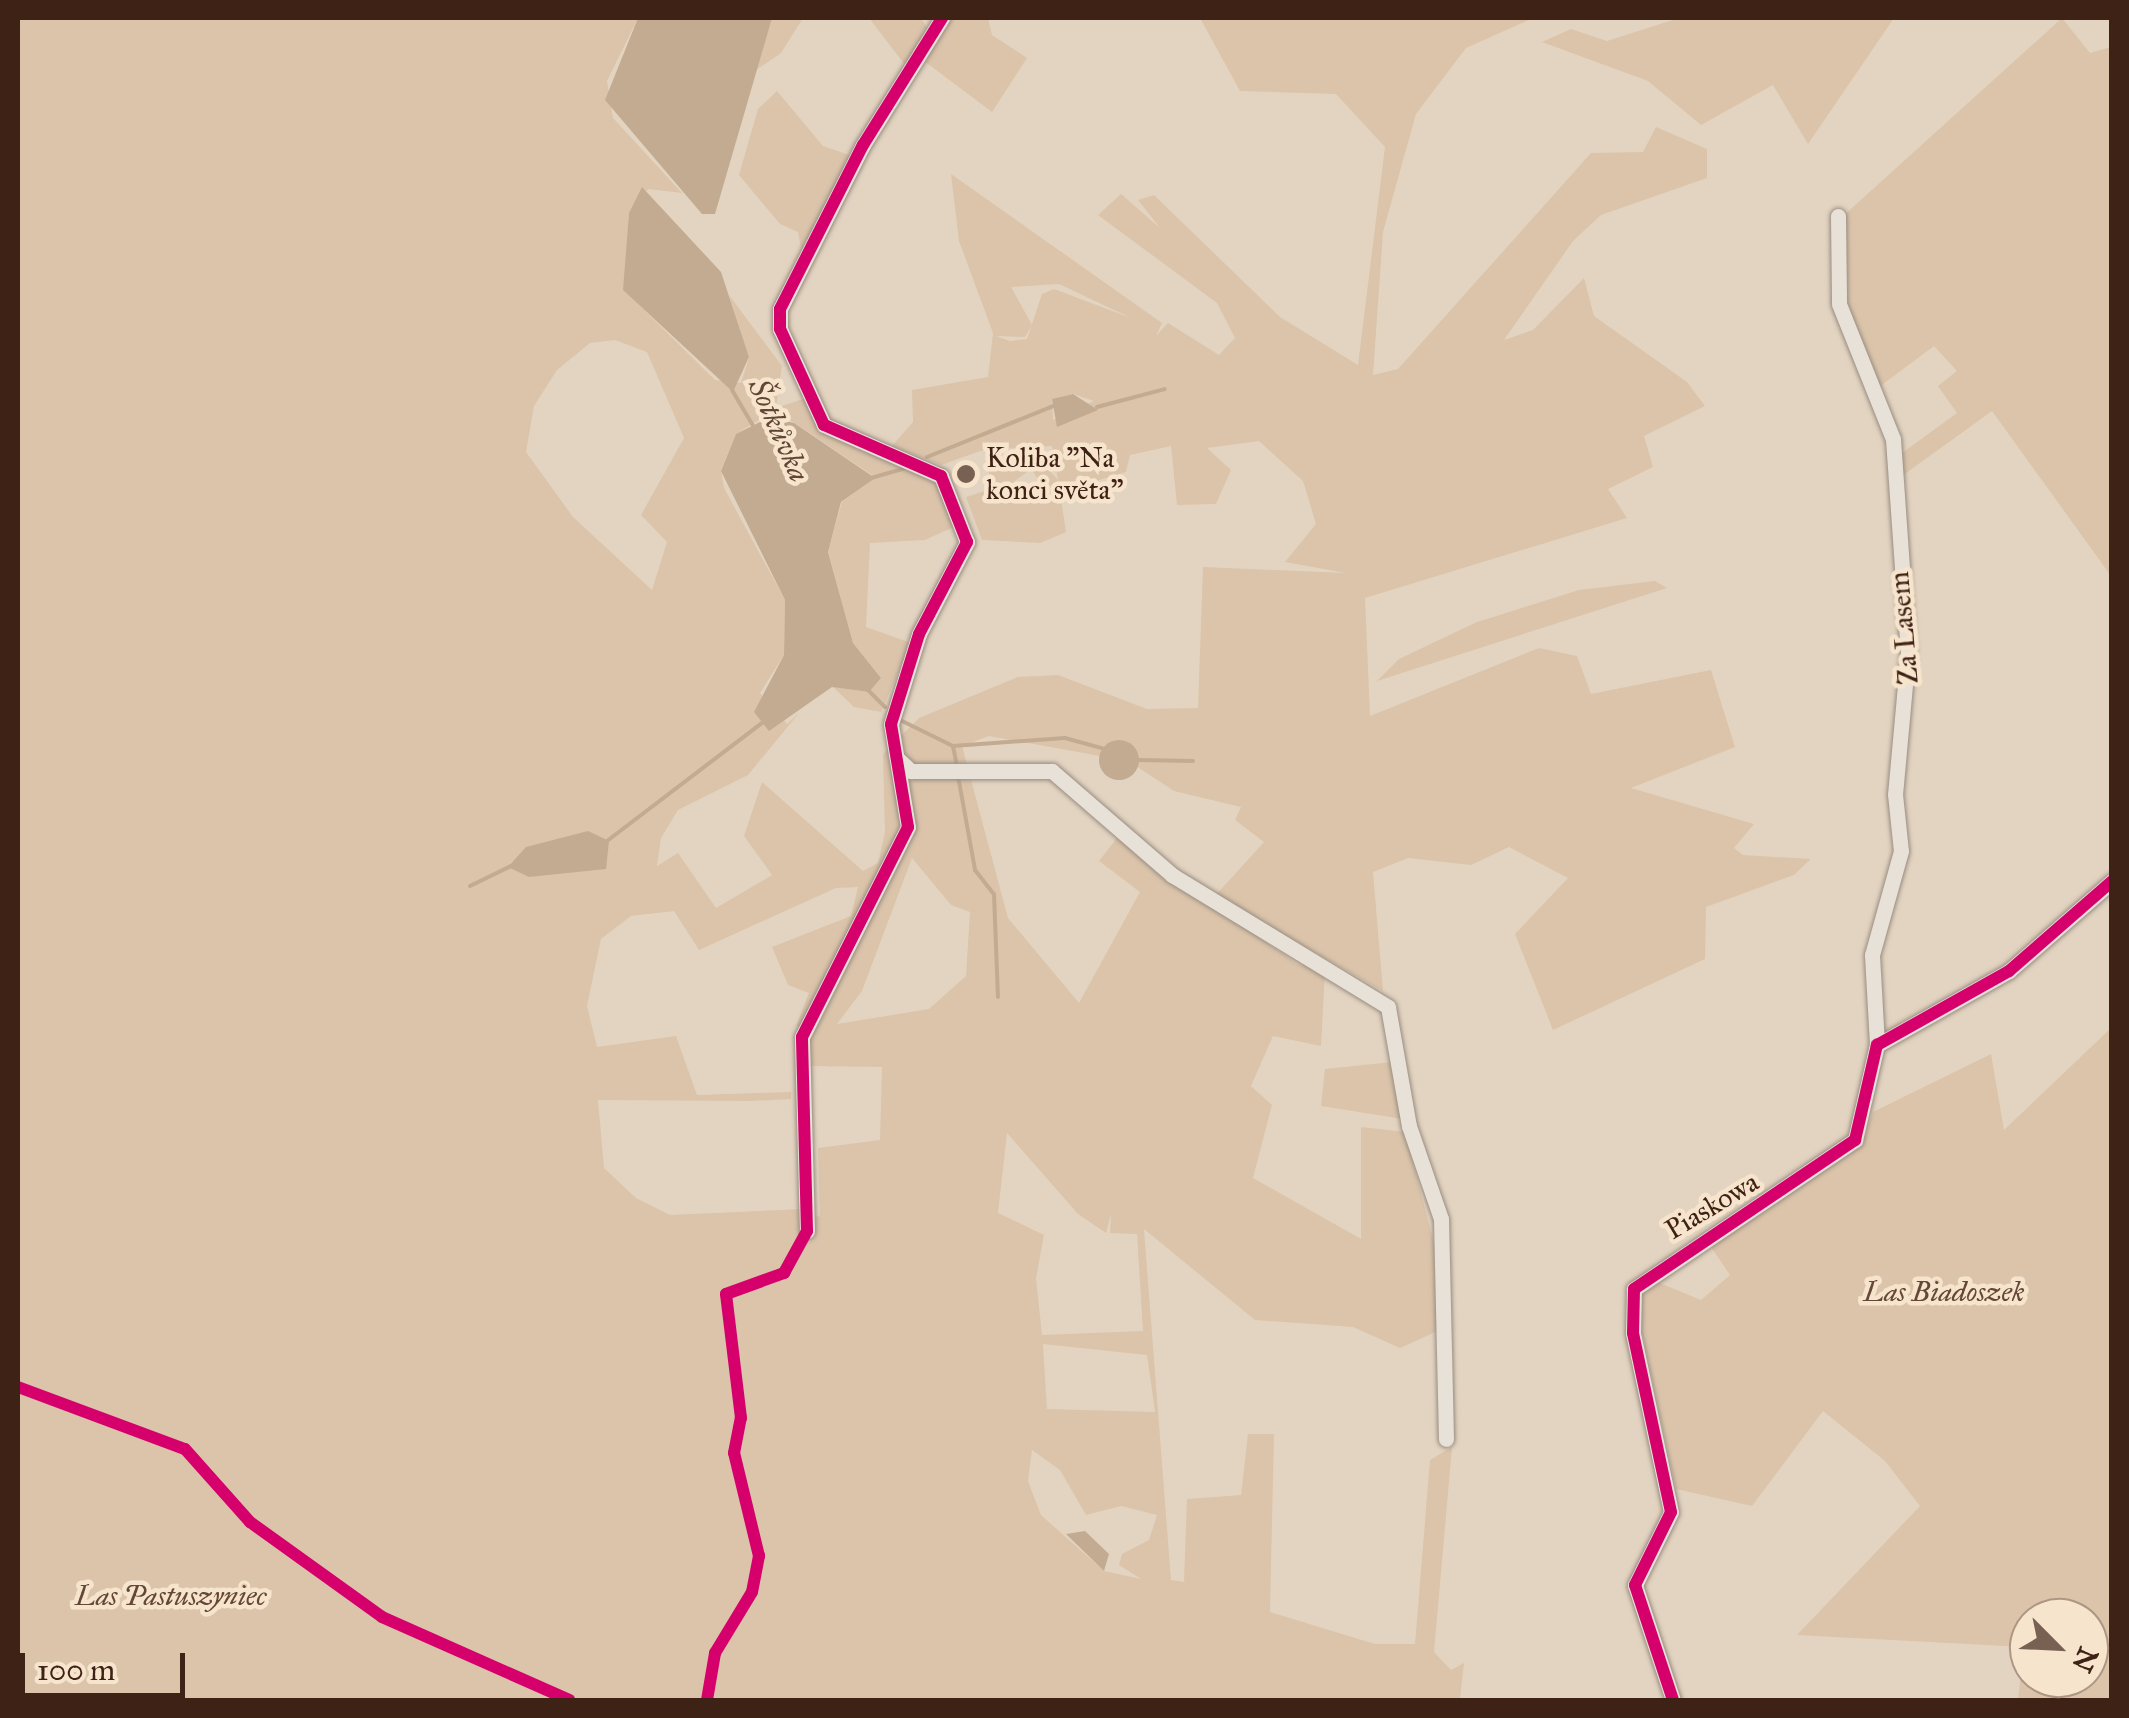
<!DOCTYPE html>
<meta charset="utf-8">
<style>
body{margin:0}
#map{position:relative;width:2129px;height:1718px;overflow:hidden;background:#e3d4c1;font-family:"IM FELL Great Primer",serif}
div>[style]{position:absolute}
[style*='--x']{left:calc(var(--x)*1px);top:calc(var(--y)*1px);width:calc(var(--w)*1px);rotate:calc(var(--a)*1deg)}
.green>*{inset:0;background:#dbc4aa}
.water>*{inset:0;background:#c3ab91}
.round{border-radius:50%}
.stream>*{height:4px;margin:-2px;padding:0 2px;transform-origin:2px;border-radius:2px;background:#c3ab91}
.roads{filter:drop-shadow(0 0 2px #998d81) drop-shadow(0 0 2px #998d81)}
.minor>*{height:15px;margin:-7.5px;padding:0 7.5px;transform-origin:7.5px;border-radius:7.5px;background:#e8e1d7}
.cycleway>*{height:12px;margin:-6px;padding:0 6px;transform-origin:6px;border-radius:6px;background:#d6006c}
.dots>*{width:28px;height:28px;translate:-50% -50%;box-sizing:border-box;border:5px solid #f7e4cd;border-radius:50%}
span{translate:-50% -50%;white-space:nowrap;text-align:center;line-height:1.15;-webkit-text-stroke:9px #f7e4cd;paint-order:stroke}
.poi-label{font-size:28px;color:#3f2216}
.left{translate:0 -50%;text-align:left}
.street-label{font-size:28px;color:#3f2216}
.park-label{font-size:28px;color:#644736;font-style:italic}
.water-label{font-size:30px;color:#624635;font-style:italic}
.frame{position:absolute;inset:0;border:20px solid #3f2216;pointer-events:none}
.north{position:absolute;left:2009px;top:1598px;width:100px;height:100px;box-sizing:border-box;background:#f7e4cd;border:2px solid #ad9684;border-radius:50%;rotate:114deg;font-size:28px;font-weight:700;line-height:40px;text-align:center;color:#3f2216}
.north::after{content:'';display:block;margin:auto;width:35px;height:45px;background:#786052;clip-path:polygon(50% 0,100% 100%,50% 72%,0 100%)}
.scale{position:absolute;left:20px;top:1653px;width:165px;height:45px;box-sizing:border-box;border:5px solid #3f2216;border-top:0;padding-left:12px;font-size:30px;line-height:35px;white-space:nowrap;color:#3f2216;-webkit-text-stroke:8px #f7e4cd;paint-order:stroke}
</style>
<div id="map">
<div class="green">
<i style="clip-path:polygon(evenodd,18px 18px,638px 18px,607px 81px,613px 118px,682px 193px,648px 189px,629px 213px,624px 290px,715px 380px,741px 383px,749px 358px,729px 295px,782px 366px,776px 408px,803px 399px,845px 443px,941px 481px,958px 525px,925px 540px,870px 543px,866px 627px,911px 643px,881px 712px,854px 707px,833px 687px,869px 692px,881px 678px,853px 643px,828px 551px,842px 502px,875px 477px,775px 410px,736px 434px,721px 470px,724px 488px,785px 600px,784px 655px,760px 693px,787px 724px,799px 713px,748px 775px,678px 810px,661px 838px,657px 866px,678px 853px,716px 908px,772px 875px,744px 836px,762px 782px,863px 871px,878px 863px,885px 832px,883px 754px,919px 718px,1018px 677px,1058px 675px,1147px 709px,1198px 708px,1203px 567px,1346px 573px,1285px 562px,1316px 524px,1303px 481px,1259px 441px,1207px 448px,1231px 470px,1216px 504px,1177px 505px,1171px 446px,1130px 455px,1126px 472px,1060px 492px,1066px 532px,1040px 543px,982px 540px,966px 497px,994px 488px,985px 461px,1031px 450px,1058px 480px,1052px 446px,983px 450px,941px 465px,892px 446px,913px 422px,912px 390px,988px 377px,993px 333px,959px 241px,951px 174px,1162px 323px,1156px 336px,1168px 323px,1219px 355px,1235px 338px,1217px 303px,1098px 215px,1121px 194px,1160px 228px,1138px 200px,1154px 195px,1280px 317px,1358px 365px,1385px 147px,1336px 94px,1240px 91px,1200px 18px,1533px 18px,1466px 48px,1416px 114px,1383px 232px,1373px 375px,1398px 369px,1591px 153px,1643px 152px,1656px 127px,1707px 149px,1707px 178px,1601px 215px,1573px 241px,1504px 340px,1533px 330px,1584px 278px,1594px 316px,1687px 382px,1705px 406px,1644px 436px,1653px 467px,1608px 489px,1627px 518px,1365px 598px,1370px 716px,1539px 648px,1577px 656px,1591px 694px,1711px 670px,1735px 747px,1631px 788px,1754px 824px,1734px 848px,1743px 855px,1811px 859px,1794px 875px,1706px 907px,1705px 959px,1553px 1030px,1515px 934px,1568px 878px,1509px 847px,1471px 865px,1408px 858px,1373px 872px,1383px 991px,1215px 896px,1264px 842px,1235px 820px,1241px 807px,1174px 791px,1104px 745px,1100px 756px,989px 736px,962px 746px,1008px 918px,1079px 1003px,1140px 892px,1099px 861px,1117px 838px,1297px 964px,1325px 972px,1321px 1046px,1273px 1036px,1251px 1086px,1272px 1105px,1253px 1178px,1361px 1239px,1361px 1127px,1405px 1132px,1438px 1259px,1442px 1329px,1400px 1348px,1353px 1327px,1255px 1320px,1144px 1229px,1171px 1580px,1184px 1582px,1187px 1499px,1241px 1495px,1248px 1434px,1274px 1434px,1270px 1612px,1375px 1644px,1415px 1644px,1430px 1460px,1452px 1447px,1434px 1652px,1451px 1670px,1464px 1663px,1460px 1700px,18px 1700px,18px 18px,1059px 284px,1131px 318px,1054px 289px,1042px 294px,1027px 339px,1010px 341px,996px 336px,1025px 337px,1032px 325px,1011px 287px,1059px 284px,18px 18px,615px 340px,647px 352px,684px 438px,641px 515px,667px 542px,652px 590px,573px 517px,526px 452px,534px 406px,557px 370px,590px 343px,615px 340px,18px 18px,1073px 394px,1094px 401px,1053px 420px,1052px 399px,1073px 394px,18px 18px,1031px 469px,1041px 483px,1011px 497px,1011px 484px,1031px 469px,18px 18px,912px 858px,951px 905px,970px 912px,966px 976px,929px 1009px,837px 1024px,862px 991px,912px 858px,18px 18px,858px 887px,851px 916px,772px 947px,788px 985px,809px 993px,796px 1026px,807px 1030px,809px 1066px,882px 1067px,880px 1140px,818px 1148px,820px 1217px,802px 1209px,670px 1215px,636px 1198px,604px 1168px,598px 1100px,750px 1101px,791px 1099px,791px 1092px,697px 1095px,676px 1036px,597px 1047px,587px 1006px,601px 939px,631px 916px,674px 911px,699px 950px,836px 888px,858px 887px,18px 18px,1007px 1133px,1078px 1214px,1106px 1233px,1111px 1214px,1110px 1233px,1137px 1234px,1143px 1331px,1042px 1335px,1036px 1278px,1044px 1235px,998px 1213px,1007px 1133px,18px 18px,1043px 1344px,1147px 1355px,1155px 1412px,1047px 1409px,1043px 1344px,18px 18px,1032px 1450px,1060px 1470px,1086px 1515px,1121px 1506px,1157px 1515px,1149px 1540px,1122px 1554px,1119px 1565px,1141px 1579px,1104px 1571px,1041px 1515px,1028px 1481px,1032px 1450px)"></i>
<i style="clip-path:polygon(772px 18px,803px 18px,781px 53px,753px 72px)"></i>
<i style="clip-path:polygon(869px 18px,921px 18px,927px 28px,905px 65px)"></i>
<i style="clip-path:polygon(945px 18px,988px 18px,992px 35px,1027px 58px,992px 112px,924px 61px)"></i>
<i style="clip-path:polygon(1679px 18px,1894px 18px,1808px 144px,1773px 85px,1701px 125px,1648px 81px,1542px 42px,1571px 29px,1607px 41px)"></i>
<i style="clip-path:polygon(2062px 18px,2090px 53px,2111px 47px,2111px 576px,1992px 411px,1902px 476px,1902px 453px,1957px 413px,1938px 386px,1957px 371px,1934px 346px,1879px 387px,1843px 292px,1842px 217px)"></i>
<i style="clip-path:polygon(777px 91px,823px 146px,852px 156px,803px 259px,798px 232px,780px 224px,739px 175px,758px 109px)"></i>
<i style="clip-path:polygon(1655px 581px,1667px 588px,1377px 681px,1399px 659px,1477px 622px,1579px 590px)"></i>
<i style="clip-path:polygon(evenodd,2111px 1028px,2111px 1700px,2018px 1700px,2024px 1647px,1797px 1635px,1920px 1506px,1885px 1461px,1823px 1411px,1752px 1506px,1676px 1489px,1636px 1304px,1643px 1288px,1650px 1279px,1701px 1300px,1730px 1275px,1707px 1241px,1829px 1168px,1863px 1140px,1873px 1112px,1991px 1054px,2004px 1130px,2111px 1028px,2029px 1618px,2089px 1618px,2089px 1678px,2029px 1678px,2029px 1618px)"></i>
<i style="clip-path:polygon(1392px 1062px,1403px 1119px,1321px 1106px,1325px 1069px)"></i>
</div>
<div class="water">
<i style="clip-path:polygon(638px 18px,772px 18px,715px 214px,702px 214px,605px 100px)"></i>
<i style="clip-path:polygon(642px 187px,721px 272px,749px 357px,733px 392px,623px 290px,629px 213px)"></i>
<i style="clip-path:polygon(1073px 394px,1098px 410px,1057px 427px,1052px 399px)"></i>
<i style="clip-path:polygon(770px 417px,794px 423px,875px 478px,841px 502px,828px 552px,853px 643px,881px 678px,869px 692px,832px 687px,769px 731px,754px 712px,784px 655px,785px 600px,721px 471px,736px 434px)"></i>
<i class="round" style="left:1099px;top:740px;width:40px;height:40px"></i>
<i style="clip-path:polygon(588px 831px,609px 841px,606px 869px,529px 877px,508px 867px,526px 847px)"></i>
<i style="clip-path:polygon(1085px 1531px,1109px 1554px,1104px 1571px,1066px 1534px)"></i>
</div>
<div class="stream">
<i style="--x:732;--y:390;--w:45;--a:59.5"></i>
<i style="--x:1097;--y:407;--w:70;--a:-14.8"></i>
<i style="--x:927;--y:457;--w:136;--a:-22"></i>
<i style="--x:871;--y:478;--w:35;--a:-16"></i>
<i style="--x:866;--y:688;--w:27;--a:45"></i>
<i style="--x:896;--y:718;--w:64;--a:26.2"></i>
<i style="--x:953;--y:746;--w:16;--a:79"></i>
<i style="--x:953;--y:746;--w:112;--a:-4.1"></i>
<i style="--x:1065;--y:738;--w:41;--a:15.4"></i>
<i style="--x:1138;--y:760;--w:55;--a:1"></i>
<i style="--x:958;--y:776;--w:96;--a:79.7"></i>
<i style="--x:975;--y:870;--w:31;--a:52"></i>
<i style="--x:994;--y:894;--w:103;--a:87.8"></i>
<i style="--x:607;--y:841;--w:195;--a:-37.3"></i>
<i style="--x:470;--y:886;--w:46;--a:-26"></i>
</div>
<div class="roads">
<div class="minor">
<i style="--x:1838;--y:216;--w:88;--a:89.3"></i>
<i style="--x:1839;--y:304;--w:145;--a:68.2"></i>
<i style="--x:1893;--y:439;--w:214;--a:86"></i>
<i style="--x:1908;--y:652;--w:143;--a:95.2"></i>
<i style="--x:1895;--y:794;--w:57;--a:84"></i>
<i style="--x:1901;--y:851;--w:108;--a:105.6"></i>
<i style="--x:1872;--y:955;--w:90;--a:86.8"></i>
<i style="--x:898;--y:759;--w:18;--a:43"></i>
<i style="--x:911;--y:771;--w:141;--a:0"></i>
<i style="--x:1052;--y:771;--w:159;--a:40.9"></i>
<i style="--x:1172;--y:875;--w:253;--a:31.4"></i>
<i style="--x:1388;--y:1007;--w:121;--a:80"></i>
<i style="--x:1409;--y:1126;--w:98;--a:71"></i>
<i style="--x:1441;--y:1219;--w:220;--a:88.7"></i>
<i style="--x:807;--y:1231;--w:194;--a:-91.5"></i>
<i style="--x:802;--y:1037;--w:235;--a:-63.2"></i>
<i style="--x:908;--y:827;--w:104;--a:-99.4"></i>
<i style="--x:891;--y:724;--w:94;--a:-72.7"></i>
<i style="--x:919;--y:634;--w:104;--a:-62.4"></i>
<i style="--x:967;--y:542;--w:71;--a:-111.5"></i>
<i style="--x:941;--y:476;--w:128;--a:-156.4"></i>
<i style="--x:824;--y:425;--w:106;--a:-114.6"></i>
<i style="--x:780;--y:329;--w:20;--a:-90"></i>
<i style="--x:780;--y:309;--w:184;--a:-63.2"></i>
<i style="--x:863;--y:145;--w:150;--a:-58.1"></i>
<i style="--x:1673;--y:1700;--w:121;--a:-108.3"></i>
<i style="--x:1635;--y:1585;--w:81;--a:-63.7"></i>
<i style="--x:1671;--y:1512;--w:183;--a:-102"></i>
<i style="--x:1633;--y:1333;--w:44;--a:-88.7"></i>
<i style="--x:1634;--y:1289;--w:267;--a:-34"></i>
<i style="--x:1855;--y:1140;--w:98;--a:-77"></i>
<i style="--x:1877;--y:1045;--w:151;--a:-29.3"></i>
<i style="--x:2009;--y:971;--w:137;--a:-41.1"></i>
</div>
</div>
<div class="cycleway">
<i style="--x:18;--y:1387;--w:178;--a:20.4"></i>
<i style="--x:185;--y:1449;--w:98;--a:48.3"></i>
<i style="--x:250;--y:1522;--w:163;--a:35.7"></i>
<i style="--x:382;--y:1617;--w:205;--a:23.9"></i>
<i style="--x:707;--y:1700;--w:48;--a:-80.3"></i>
<i style="--x:715;--y:1653;--w:71;--a:-58.8"></i>
<i style="--x:752;--y:1592;--w:37;--a:-79"></i>
<i style="--x:759;--y:1556;--w:106;--a:-103.6"></i>
<i style="--x:734;--y:1453;--w:36;--a:-79"></i>
<i style="--x:741;--y:1418;--w:125;--a:-96.9"></i>
<i style="--x:726;--y:1294;--w:62;--a:-19.9"></i>
<i style="--x:784;--y:1273;--w:48;--a:-61.3"></i>
<i style="--x:807;--y:1231;--w:194;--a:-91.5"></i>
<i style="--x:802;--y:1037;--w:235;--a:-63.2"></i>
<i style="--x:908;--y:827;--w:104;--a:-99.4"></i>
<i style="--x:891;--y:724;--w:94;--a:-72.7"></i>
<i style="--x:919;--y:634;--w:104;--a:-62.4"></i>
<i style="--x:967;--y:542;--w:71;--a:-111.5"></i>
<i style="--x:941;--y:476;--w:128;--a:-156.4"></i>
<i style="--x:824;--y:425;--w:106;--a:-114.6"></i>
<i style="--x:780;--y:329;--w:20;--a:-90"></i>
<i style="--x:780;--y:309;--w:184;--a:-63.2"></i>
<i style="--x:863;--y:145;--w:150;--a:-58.1"></i>
<i style="--x:1673;--y:1700;--w:121;--a:-108.3"></i>
<i style="--x:1635;--y:1585;--w:81;--a:-63.7"></i>
<i style="--x:1671;--y:1512;--w:183;--a:-102"></i>
<i style="--x:1633;--y:1333;--w:44;--a:-88.7"></i>
<i style="--x:1634;--y:1289;--w:267;--a:-34"></i>
<i style="--x:1855;--y:1140;--w:98;--a:-77"></i>
<i style="--x:1877;--y:1045;--w:151;--a:-29.3"></i>
<i style="--x:2009;--y:971;--w:137;--a:-41.1"></i>
</div>
<div class="dots">
<i style="left:966px;top:474px;background:#786052"></i>
</div>
<div class="poi-label">
<span class="left" style="left:986px;top:474px">Koliba "Na<br>konci světa"</span>
</div>
<div class="street-label">
<span style="left:1904px;top:628px;rotate:-95deg">Za Lasem</span>
<span style="left:1712px;top:1206px;rotate:-31deg">Piaskowa</span>
</div>
<div class="park-label">
<span style="left:1944px;top:1292px">Las Biadoszek</span>
<span style="left:171px;top:1596px">Las Pastuszyniec</span>
</div>
<div class="water-label">
<span style="left:779px;top:430px;rotate:66deg">Šotkůvka</span>
</div>
<div class="frame"></div>
<div class="north">N</div>
<div class="scale">100 m</div>
</div>
